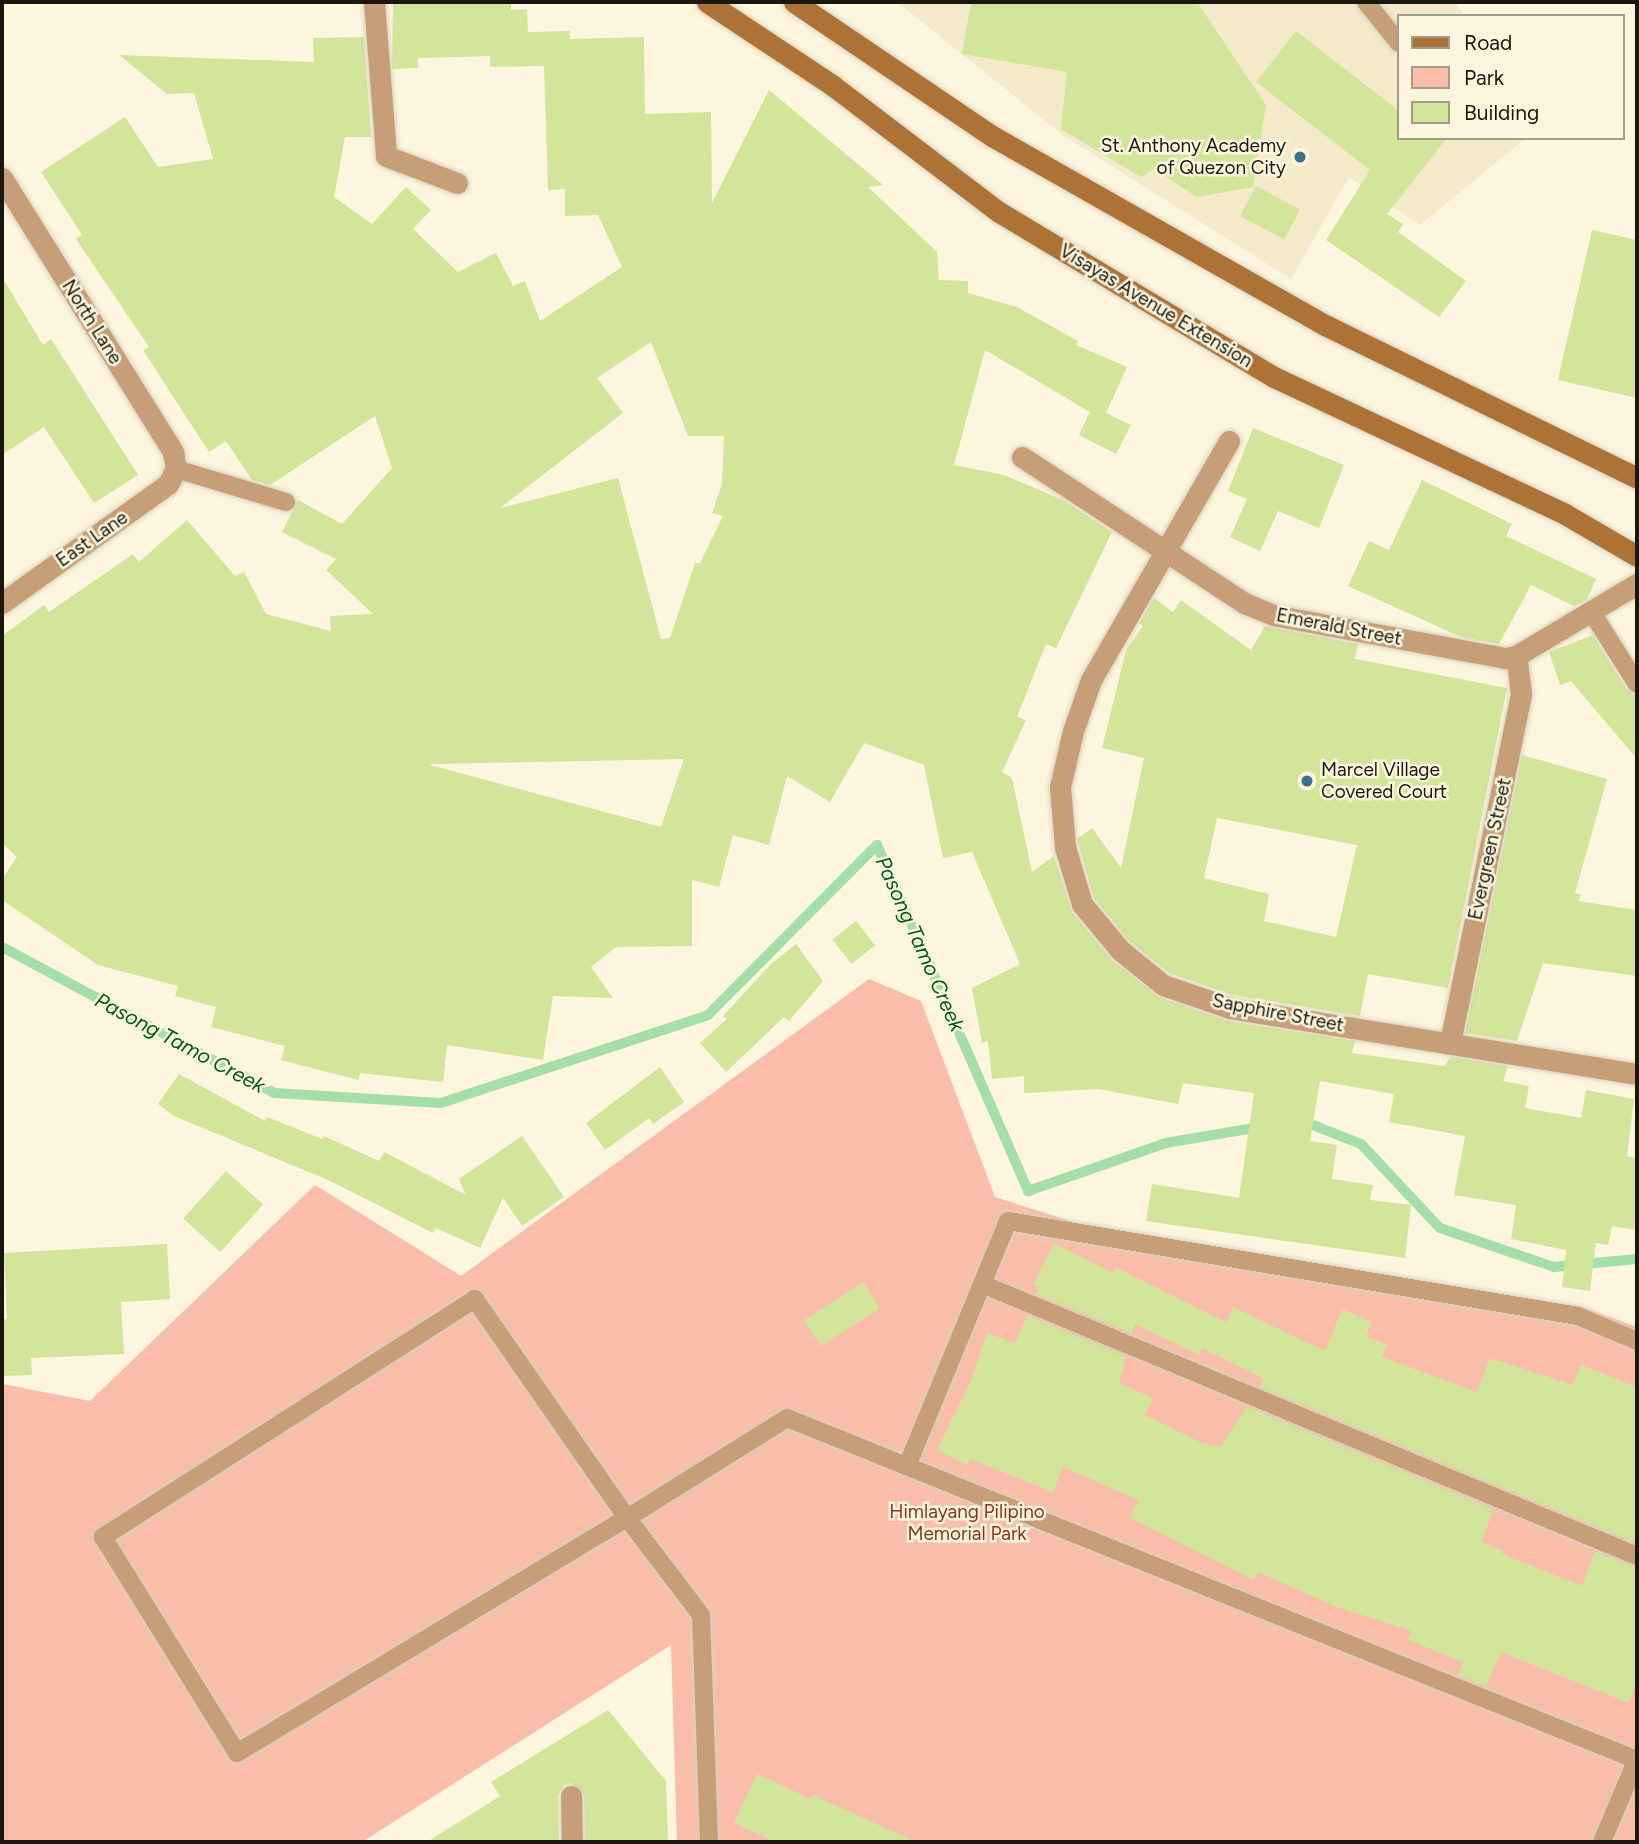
<!DOCTYPE html>
<style>
body{margin:0}
#map{position:relative;width:1639px;height:1844px;overflow:hidden;background:#fdf5dd;font-family:Figtree,sans-serif}
div>[style]{position:absolute}
[style*='--x']{left:calc(var(--x)*1px);top:calc(var(--y)*1px);width:calc(var(--w)*1px);rotate:calc(var(--a)*1deg)}
.built>*{inset:0;background:#f4eaca}
.green>*{inset:0;background:#f9bdaa}
.stream>*{height:10px;margin:-5px;padding:0 5px;transform-origin:5px;border-radius:5px;background:#a5dea8}
.building>*{inset:0;background:#d3e49b;transform-origin:0 0}
.roads{filter:drop-shadow(0 0 2px #d9d1bc) drop-shadow(0 0 2px #d9d1bc)}
.lane>*{height:18px;margin:-9px;padding:0 9px;transform-origin:9px;border-radius:9px;background:#c69f79}
.street>*{height:21px;margin:-10.5px;padding:0 10.5px;transform-origin:10.5px;border-radius:10.5px;background:#c69f79}
.secondary>*{height:21px;margin:-10.5px;padding:0 10.5px;transform-origin:10.5px;border-radius:10.5px;background:#ad7336}
.dots>*{width:19px;height:19px;translate:-50% -50%;box-sizing:border-box;border:4px solid #fdf5dd;border-radius:50%}
span{translate:-50% -50%;white-space:nowrap;text-align:center;line-height:1.15;-webkit-text-stroke:5px #fdf5dd;paint-order:stroke}
.poi-label{font-size:19px;color:#1a170f}
.right{translate:-100% -50%;text-align:right}
.left{translate:0 -50%;text-align:left}
.street-label{font-size:19px;color:#1a170f}
.park-label{font-size:19px;color:#8c3519}
.water-label{font-size:21px;color:#005a18;font-style:italic}
.frame{position:absolute;inset:0;border:4px solid #1a170f;pointer-events:none}
.legend{position:absolute;left:1397px;top:14px;width:228px;height:126px;box-sizing:border-box;background:#fdf5dd;border:2px solid #a29c8b;margin:0;padding:9px 12px;list-style:none;font-size:21px;color:#1a170f}
.legend li{display:flex;align-items:center;gap:14px;height:35px}
.legend b{width:35px;border:2px solid #a29c8b}
</style>
<div id="map">
<div class="built">
<i style="clip-path:polygon(897px 2px,1454px 2px,1465px 16px,1399px 16px,1399px 138px,1526px 138px,1420px 225px,1349px 177px,1291px 279px,1064px 136px)"></i>
</div>
<div class="green">
<i style="clip-path:polygon(869px 979px,921px 1001px,995px 1197px,1114px 1235px,1582px 1307px,1637px 1327px,1637px 1842px,677px 1842px,671px 1645px,362px 1842px,2px 1842px,2px 1384px,90px 1401px,315px 1185px,461px 1276px)"></i>
</div>
<div class="stream">
<i style="--x:2;--y:947;--w:309;--a:28.2"></i>
<i style="--x:274;--y:1093;--w:167;--a:3.4"></i>
<i style="--x:441;--y:1103;--w:281;--a:-18.2"></i>
<i style="--x:708;--y:1015;--w:240;--a:-45.2"></i>
<i style="--x:877;--y:845;--w:378;--a:66.4"></i>
<i style="--x:1028;--y:1191;--w:146;--a:-19.2"></i>
<i style="--x:1166;--y:1143;--w:95;--a:-9.7"></i>
<i style="--x:1300;--y:1120;--w:66;--a:21.5"></i>
<i style="--x:1361;--y:1144;--w:115;--a:46.8"></i>
<i style="--x:1440;--y:1228;--w:120;--a:18.9"></i>
<i style="--x:1554;--y:1267;--w:83;--a:-5.5"></i>
</div>
<div class="building">
<i style="clip-path:polygon(evenodd,393px 2px,511px 2px,511px 10px,527px 9px,528px 32px,570px 31px,570px 39px,644px 37px,645px 114px,711px 112px,712px 203px,769px 90px,883px 185px,868px 187px,937px 252px,939px 280px,968px 281px,968px 293px,1017px 307px,1078px 341px,1076px 345px,1127px 367px,1106px 413px,1131px 425px,1116px 454px,1079px 435px,1090px 412px,985px 350px,954px 465px,1004px 475px,1065px 501px,1112px 532px,1056px 648px,1046px 644px,1017px 717px,1026px 720px,1002px 772px,1012px 778px,1032px 872px,1054px 856px,1072px 912px,1112px 960px,1159px 997px,1228px 1021px,1355px 1041px,1352px 1053px,1444px 1066px,1451px 1057px,1508px 1066px,1503px 1081px,1529px 1086px,1525px 1108px,1581px 1118px,1586px 1090px,1634px 1099px,1627px 1156px,1637px 1158px,1637px 1230px,1612px 1226px,1608px 1245px,1596px 1243px,1590px 1291px,1562px 1287px,1566px 1250px,1511px 1239px,1516px 1205px,1454px 1195px,1465px 1136px,1389px 1122px,1394px 1094px,1320px 1081px,1310px 1141px,1337px 1145px,1332px 1179px,1373px 1185px,1370px 1200px,1411px 1205px,1405px 1258px,1146px 1221px,1152px 1184px,1239px 1198px,1254px 1093px,1183px 1083px,1178px 1104px,1098px 1089px,1024px 1093px,1024px 1076px,992px 1079px,988px 1041px,982px 1043px,972px 988px,1020px 964px,972px 852px,943px 858px,924px 765px,864px 743px,830px 802px,787px 776px,769px 845px,733px 835px,719px 887px,692px 880px,692px 946px,616px 947px,591px 967px,613px 998px,553px 996px,543px 1060px,447px 1045px,443px 1082px,360px 1073px,358px 1080px,281px 1060px,285px 1046px,211px 1027px,216px 1007px,175px 996px,178px 986px,98px 965px,2px 900px,2px 879px,17px 857px,2px 843px,2px 636px,44px 605px,49px 612px,133px 554px,139px 562px,187px 520px,235px 576px,244px 572px,266px 614px,331px 631px,330px 616px,373px 614px,326px 570px,336px 559px,282px 532px,298px 500px,342px 524px,392px 468px,375px 416px,270px 485px,252px 480px,226px 441px,209px 452px,143px 350px,149px 347px,76px 239px,82px 235px,41px 172px,125px 117px,158px 167px,213px 159px,194px 93px,167px 94px,119px 55px,314px 62px,313px 38px,364px 37px,371px 137px,345px 137px,334px 197px,372px 224px,406px 187px,431px 210px,413px 229px,458px 272px,496px 253px,513px 286px,525px 281px,540px 321px,622px 267px,598px 215px,565px 216px,565px 189px,548px 190px,544px 66px,490px 67px,490px 56px,418px 58px,418px 68px,392px 69px,393px 2px,651px 342px,688px 436px,724px 436px,722px 484px,712px 513px,723px 516px,700px 563px,695px 563px,670px 638px,661px 639px,618px 478px,500px 508px,623px 413px,597px 378px,651px 342px,393px 2px,684px 759px,661px 827px,430px 765px,431px 764px,684px 759px)"></i>
<i style="clip-path:polygon(971px 2px,1197px 2px,1266px 105px,1253px 187px,1197px 197px,1154px 169px,1141px 177px,1061px 129px,1067px 72px,962px 54px)"></i>
<i style="clip-path:polygon(1296px 31px,1399px 111px,1399px 138px,1447px 138px,1387px 214px,1403px 224px,1398px 232px,1466px 281px,1439px 317px,1326px 240px,1370px 170px,1256px 82px)"></i>
<i style="left:1256px;top:186px;width:50px;height:34px;rotate:28deg"></i>
<i style="clip-path:polygon(1592px 230px,1637px 240px,1637px 398px,1558px 380px)"></i>
<i style="clip-path:polygon(2px 277px,43px 345px,51px 339px,138px 475px,94px 503px,44px 427px,2px 455px)"></i>
<i style="clip-path:polygon(1253px 428px,1344px 465px,1319px 528px,1278px 511px,1260px 551px,1230px 537px,1247px 499px,1228px 491px)"></i>
<i style="clip-path:polygon(1422px 480px,1512px 524px,1506px 536px,1596px 579px,1587px 599px,1574px 606px,1531px 585px,1499px 644px,1461px 637px,1348px 586px,1369px 541px,1389px 550px)"></i>
<i style="clip-path:polygon(evenodd,1154px 598px,1173px 612px,1181px 600px,1251px 650px,1265px 626px,1358px 644px,1355px 659px,1507px 688px,1448px 988px,1368px 974px,1360px 1016px,1233px 995px,1169px 973px,1129px 941px,1094px 898px,1077px 839px,1092px 828px,1121px 868px,1144px 758px,1102px 748px,1126px 650px,1143px 626px,1139px 623px,1154px 598px,1217px 818px,1357px 845px,1336px 937px,1264px 921px,1269px 894px,1204px 878px,1217px 818px)"></i>
<i style="clip-path:polygon(1593px 635px,1627px 690px,1637px 696px,1637px 759px,1571px 681px,1560px 685px,1549px 652px)"></i>
<i style="clip-path:polygon(1522px 755px,1607px 779px,1575px 893px,1581px 895px,1578px 901px,1637px 910px,1637px 976px,1543px 963px,1517px 1041px,1465px 1033px)"></i>
<i style="left:856px;top:921px;width:31px;height:30px;rotate:52deg"></i>
<i style="clip-path:polygon(796px 944px,823px 981px,789px 1021px,784px 1017px,726px 1072px,700px 1043px,727px 1019px,723px 1016px,771px 964px)"></i>
<i style="clip-path:polygon(660px 1067px,684px 1102px,653px 1124px,649px 1118px,605px 1150px,586px 1123px)"></i>
<i style="clip-path:polygon(179px 1074px,265px 1121px,267px 1117px,322px 1139px,324px 1136px,379px 1161px,384px 1152px,466px 1195px,459px 1179px,522px 1136px,564px 1197px,522px 1226px,503px 1198px,480px 1248px,436px 1228px,433px 1233px,328px 1180px,174px 1116px,158px 1104px)"></i>
<i style="left:226px;top:1171px;width:50px;height:64px;rotate:42deg"></i>
<i style="clip-path:polygon(1054px 1243px,1113px 1273px,1115px 1267px,1226px 1322px,1233px 1307px,1325px 1351px,1342px 1309px,1372px 1322px,1366px 1337px,1387px 1344px,1382px 1357px,1477px 1392px,1490px 1358px,1573px 1385px,1581px 1365px,1637px 1387px,1637px 1544px,1259px 1387px,1264px 1379px,1202px 1348px,1199px 1355px,1135px 1324px,1132px 1334px,1036px 1294px,1039px 1288px,1033px 1285px)"></i>
<i style="clip-path:polygon(167px 1244px,170px 1299px,121px 1302px,124px 1354px,31px 1358px,32px 1375px,2px 1376px,2px 1320px,7px 1319px,4px 1253px)"></i>
<i style="left:863px;top:1282px;width:31px;height:70px;rotate:57deg"></i>
<i style="clip-path:polygon(1027px 1315px,1126px 1356px,1119px 1383px,1153px 1398px,1145px 1415px,1200px 1442px,1221px 1447px,1247px 1406px,1494px 1509px,1481px 1542px,1503px 1551px,1502px 1554px,1582px 1586px,1595px 1551px,1637px 1567px,1637px 1680px,1629px 1703px,1501px 1652px,1486px 1687px,1458px 1676px,1463px 1662px,1408px 1640px,1411px 1631px,1334px 1606px,1258px 1572px,1254px 1580px,1130px 1518px,1139px 1500px,1063px 1467px,1053px 1492px,970px 1459px,967px 1465px,937px 1450px,972px 1378px,987px 1333px,1015px 1343px)"></i>
<i style="clip-path:polygon(608px 1710px,666px 1781px,668px 1842px,585px 1842px,584px 1795px,571px 1783px,564px 1785px,558px 1796px,559px 1842px,427px 1842px,500px 1796px,491px 1782px)"></i>
<i style="clip-path:polygon(757px 1774px,811px 1799px,813px 1795px,916px 1842px,775px 1842px,734px 1823px)"></i>
</div>
<div class="roads">
<div class="lane">
<i style="--x:1366;--y:2;--w:53;--a:51.2"></i>
<i style="--x:176;--y:469;--w:115;--a:16.7"></i>
<i style="--x:1591;--y:611;--w:86;--a:57.8"></i>
<i style="--x:982;--y:1284;--w:709;--a:22.55"></i>
<i style="--x:907;--y:1466;--w:265;--a:-67.6"></i>
<i style="--x:1008;--y:1221;--w:578;--a:9.46"></i>
<i style="--x:1578;--y:1316;--w:64;--a:23"></i>
<i style="--x:709;--y:1842;--w:227;--a:-92"></i>
<i style="--x:701;--y:1615;--w:122;--a:-127.3"></i>
<i style="--x:627;--y:1518;--w:267;--a:-124.8"></i>
<i style="--x:475;--y:1299;--w:442;--a:147.4"></i>
<i style="--x:103;--y:1537;--w:254;--a:58.2"></i>
<i style="--x:237;--y:1753;--w:455;--a:-31.1"></i>
<i style="--x:627;--y:1518;--w:189;--a:-32"></i>
<i style="--x:787;--y:1418;--w:916;--a:21.92"></i>
<i style="--x:1602;--y:1842;--w:90;--a:-67.1"></i>
</div>
<div class="street">
<i style="--x:374;--y:2;--w:154;--a:85.5"></i>
<i style="--x:386;--y:156;--w:76;--a:20.8"></i>
<i style="--x:2;--y:178;--w:323;--a:58"></i>
<i style="--x:173;--y:452;--w:17;--a:80"></i>
<i style="--x:176;--y:469;--w:17;--a:118"></i>
<i style="--x:168;--y:484;--w:204;--a:144.4"></i>
<i style="--x:1229;--y:441;--w:276;--a:120"></i>
<i style="--x:1091;--y:680;--w:54;--a:109.4"></i>
<i style="--x:1073;--y:731;--w:57;--a:103.1"></i>
<i style="--x:1060;--y:787;--w:60;--a:85.2"></i>
<i style="--x:1065;--y:847;--w:59;--a:73.4"></i>
<i style="--x:1082;--y:904;--w:60;--a:50.4"></i>
<i style="--x:1120;--y:950;--w:55;--a:39.1"></i>
<i style="--x:1163;--y:985;--w:71;--a:18.9"></i>
<i style="--x:1230;--y:1008;--w:412;--a:9.2"></i>
<i style="--x:1022;--y:457;--w:266;--a:33.3"></i>
<i style="--x:1244;--y:603;--w:31;--a:22"></i>
<i style="--x:1273;--y:615;--w:236;--a:10.5"></i>
<i style="--x:1505;--y:658;--w:11;--a:-10"></i>
<i style="--x:1516;--y:656;--w:141;--a:-30.8"></i>
<i style="--x:1450;--y:1043;--w:356;--a:-78.5"></i>
<i style="--x:1521;--y:694;--w:38;--a:-97"></i>
<i style="--x:571;--y:1796;--w:46;--a:88.8"></i>
</div>
<div class="secondary">
<i style="--x:707;--y:2;--w:150;--a:33.6"></i>
<i style="--x:832;--y:85;--w:210;--a:37.3"></i>
<i style="--x:999;--y:212;--w:321;--a:31"></i>
<i style="--x:1274;--y:377;--w:322;--a:25.2"></i>
<i style="--x:1565;--y:514;--w:83;--a:30.3"></i>
<i style="--x:794;--y:2;--w:239;--a:34.1"></i>
<i style="--x:992;--y:136;--w:383;--a:29.6"></i>
<i style="--x:1325;--y:325;--w:347;--a:26.1"></i>
</div>
</div>
<div class="dots">
<i style="left:1300px;top:157px;background:#37738a"></i>
<i style="left:1307px;top:781px;background:#37738a"></i>
</div>
<div class="poi-label">
<span class="right" style="left:1286px;top:157px">St. Anthony Academy<br>of Quezon City</span>
<span class="left" style="left:1321px;top:781px">Marcel Village<br>Covered Court</span>
</div>
<div class="street-label">
<span style="left:1156px;top:306px;rotate:31deg">Visayas Avenue Extension</span>
<span style="left:92px;top:322px;rotate:58deg">North Lane</span>
<span style="left:92px;top:539px;rotate:-35deg">East Lane</span>
<span style="left:1339px;top:627px;rotate:11deg">Emerald Street</span>
<span style="left:1490px;top:849px;rotate:-78deg">Evergreen Street</span>
<span style="left:1278px;top:1013px;rotate:11deg">Sapphire Street</span>
</div>
<div class="park-label">
<span style="left:967px;top:1523px">Himlayang Pilipino<br>Memorial Park</span>
</div>
<div class="water-label">
<span style="left:920px;top:944px;rotate:66deg">Pasong Tamo Creek</span>
<span style="left:180px;top:1043px;rotate:28deg">Pasong Tamo Creek</span>
</div>
<div class="frame"></div>
<ul class="legend">
<li><b style="height:9px;background:#ad7336"></b>Road</li>
<li><b style="height:19px;background:#f9bdaa"></b>Park</li>
<li><b style="height:19px;background:#d3e49b"></b>Building</li>
</ul>
</div>
